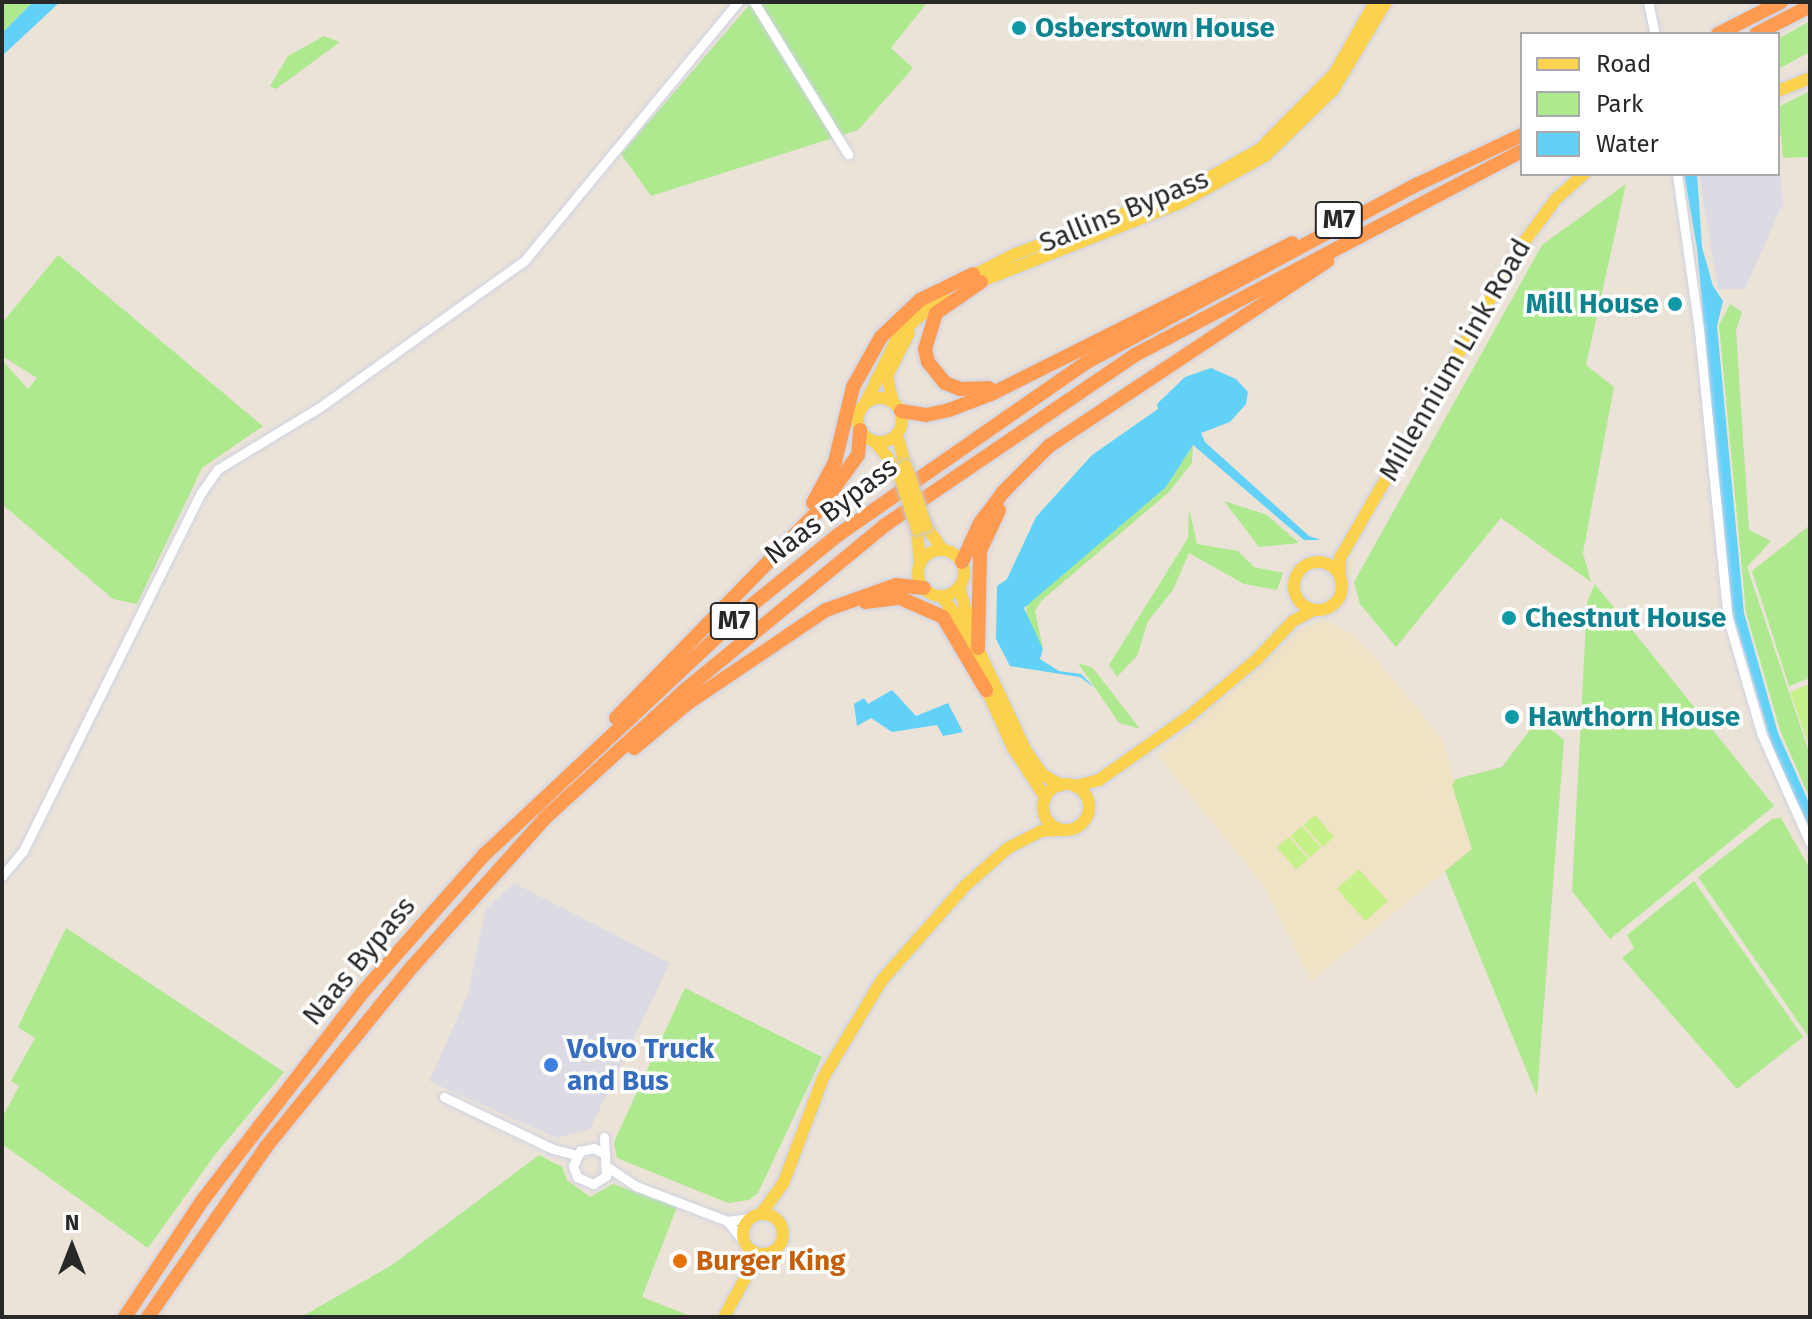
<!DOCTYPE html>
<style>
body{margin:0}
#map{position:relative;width:1812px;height:1319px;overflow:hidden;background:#ece3d8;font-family:"Fira Sans",sans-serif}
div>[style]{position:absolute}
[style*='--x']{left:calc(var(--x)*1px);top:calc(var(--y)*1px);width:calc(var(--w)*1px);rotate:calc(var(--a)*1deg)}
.industrial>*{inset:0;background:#dcdae3}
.education>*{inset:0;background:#f0e2c5}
.green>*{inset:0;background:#aee88f}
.pitch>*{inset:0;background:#c5f08a;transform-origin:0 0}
.water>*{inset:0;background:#61d1f8}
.roads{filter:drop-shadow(0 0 2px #cdd2e3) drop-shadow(0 0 2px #cdd2e3)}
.minor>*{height:9px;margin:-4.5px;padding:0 4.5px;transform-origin:4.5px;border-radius:4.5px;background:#fff}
.major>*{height:12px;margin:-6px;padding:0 6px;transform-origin:6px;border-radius:6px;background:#fbd24e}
.major>.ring{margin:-6px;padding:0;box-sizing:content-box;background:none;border:12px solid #fbd24e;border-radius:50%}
.highway>*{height:14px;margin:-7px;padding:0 7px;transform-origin:7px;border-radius:7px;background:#ff9b50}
.bridges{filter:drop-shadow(0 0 2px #c7c7c7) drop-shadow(0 0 2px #c7c7c7)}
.major-bridge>*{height:12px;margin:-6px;padding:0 6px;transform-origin:6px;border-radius:6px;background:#fbd24e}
.dots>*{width:22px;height:22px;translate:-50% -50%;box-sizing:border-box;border:4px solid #fff;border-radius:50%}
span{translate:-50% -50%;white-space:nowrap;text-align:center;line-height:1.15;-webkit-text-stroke:7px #fff;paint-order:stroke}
.shield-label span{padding:2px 6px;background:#fff;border:2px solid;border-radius:6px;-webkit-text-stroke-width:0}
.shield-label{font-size:26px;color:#282828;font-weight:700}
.culture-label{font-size:28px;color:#0d838f;font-weight:700}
.left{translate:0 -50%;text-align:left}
.right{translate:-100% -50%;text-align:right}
.street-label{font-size:28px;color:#282828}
.shop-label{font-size:28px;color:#366cbe;font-weight:700}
.food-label{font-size:28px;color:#c56008;font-weight:700}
.frame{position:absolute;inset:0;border:4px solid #282828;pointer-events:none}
.legend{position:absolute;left:1520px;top:32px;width:260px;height:144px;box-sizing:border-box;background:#fff;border:2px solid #a9a9a9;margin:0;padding:10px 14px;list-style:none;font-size:24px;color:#282828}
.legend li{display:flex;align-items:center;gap:16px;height:40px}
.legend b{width:40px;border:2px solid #a9a9a9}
.north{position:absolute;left:32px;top:1207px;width:80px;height:80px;-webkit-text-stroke:6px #fff;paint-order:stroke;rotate:0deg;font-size:22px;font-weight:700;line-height:32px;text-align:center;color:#282828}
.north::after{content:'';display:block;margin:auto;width:28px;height:36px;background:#282828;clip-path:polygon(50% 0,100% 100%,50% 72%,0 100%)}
</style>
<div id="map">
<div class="industrial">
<i style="clip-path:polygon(1778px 155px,1783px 203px,1745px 289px,1718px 289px,1699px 174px,1778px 174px)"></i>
<i style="clip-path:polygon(514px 883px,670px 963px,590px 1129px,557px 1138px,429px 1081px,468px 994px,485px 910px)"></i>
</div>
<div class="education">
<i style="clip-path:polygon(1324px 620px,1350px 633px,1377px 660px,1442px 739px,1472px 849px,1311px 981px,1264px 886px,1158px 756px,1300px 630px)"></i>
</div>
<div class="green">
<i style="clip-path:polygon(2px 2px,33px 2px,2px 33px)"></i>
<i style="clip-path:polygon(752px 2px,926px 4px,891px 48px,913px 68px,858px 130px,651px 196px,621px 154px)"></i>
<i style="clip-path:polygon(1810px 21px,1810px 52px,1778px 69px,1778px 39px)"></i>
<i style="clip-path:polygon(324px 36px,340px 42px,276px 89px,270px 86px,288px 56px)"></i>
<i style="clip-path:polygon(1810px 91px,1810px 157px,1783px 158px,1778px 107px)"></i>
<i style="clip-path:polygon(1626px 184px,1586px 365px,1614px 387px,1583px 553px,1591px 582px,1501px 518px,1396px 647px,1360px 604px,1354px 582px,1542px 245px)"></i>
<i style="clip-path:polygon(58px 255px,263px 426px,202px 468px,137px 604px,113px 599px,2px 504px,2px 360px,28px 389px,37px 378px,2px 356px,2px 323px)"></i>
<i style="clip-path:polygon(1730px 304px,1742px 312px,1736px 330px,1749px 530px,1771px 541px,1747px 567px,1810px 755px,1810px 799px,1780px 730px,1746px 612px,1719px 325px)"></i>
<i style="clip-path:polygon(1193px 445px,1192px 463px,1169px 492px,1041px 601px,1035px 611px,1043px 649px,1028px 625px,1026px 604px,1166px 487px)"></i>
<i style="clip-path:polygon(1224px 501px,1267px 515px,1299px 543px,1259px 547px)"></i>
<i style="clip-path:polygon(1189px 508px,1197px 544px,1238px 551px,1254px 567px,1283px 573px,1277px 590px,1244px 584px,1189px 553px,1173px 590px,1148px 621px,1137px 656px,1117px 677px,1109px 665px,1188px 538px)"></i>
<i style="clip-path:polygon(1810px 525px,1810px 678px,1789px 686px,1752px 571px)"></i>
<i style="clip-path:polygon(1595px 584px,1774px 806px,1610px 939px,1572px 891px,1587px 602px)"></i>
<i style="clip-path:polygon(1078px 663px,1093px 668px,1140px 729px,1119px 723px)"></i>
<i style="clip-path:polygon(1538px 719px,1564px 740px,1537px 1096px,1445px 871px,1472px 849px,1452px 785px,1456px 779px,1502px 767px)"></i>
<i style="clip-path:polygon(1781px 818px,1810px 869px,1810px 1039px,1698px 877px,1772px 819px)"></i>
<i style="clip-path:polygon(1694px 881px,1803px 1037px,1737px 1089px,1622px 958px,1634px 948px,1627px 935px)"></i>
<i style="clip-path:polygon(66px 928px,284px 1072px,214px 1156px,148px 1248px,2px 1144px,2px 1118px,19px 1086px,11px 1081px,35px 1038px,18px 1027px)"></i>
<i style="clip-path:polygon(685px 988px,822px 1057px,758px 1193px,749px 1200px,728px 1203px,617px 1158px,614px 1142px)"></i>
<i style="clip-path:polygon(539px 1155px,562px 1167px,567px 1180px,590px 1197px,613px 1184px,677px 1207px,642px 1297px,693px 1317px,301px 1317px,392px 1265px)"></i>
</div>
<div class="pitch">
<i style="clip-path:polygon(1810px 684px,1810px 748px,1790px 692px)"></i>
<i style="left:1315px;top:815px;width:29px;height:15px;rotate:49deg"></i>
<i style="left:1302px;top:826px;width:29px;height:15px;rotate:49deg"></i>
<i style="left:1289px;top:837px;width:29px;height:16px;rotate:49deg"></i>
<i style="left:1359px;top:869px;width:43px;height:30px;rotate:48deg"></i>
</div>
<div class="water">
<i style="clip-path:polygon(33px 2px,60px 2px,2px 56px,2px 33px)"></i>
<i style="clip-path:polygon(1684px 174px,1697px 174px,1702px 247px,1713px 286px,1723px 301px,1717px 326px,1744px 613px,1778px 733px,1810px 805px,1810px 829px,1775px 755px,1729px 601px,1697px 248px)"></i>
<i style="clip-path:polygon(1211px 368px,1236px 379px,1248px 392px,1246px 404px,1230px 422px,1201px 433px,1205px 442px,1309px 536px,1321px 540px,1304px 540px,1193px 445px,1166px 487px,1024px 608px,1043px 649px,1040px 659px,1059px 671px,1081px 674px,1095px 688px,1080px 677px,1010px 666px,996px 639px,997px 586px,1007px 579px,1036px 517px,1092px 455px,1158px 409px,1157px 404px,1185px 377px)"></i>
<i style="clip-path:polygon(892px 690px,916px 716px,948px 703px,963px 732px,943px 736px,937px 725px,892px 732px,871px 718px,857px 726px,854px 704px,864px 698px,868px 704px)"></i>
</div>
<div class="roads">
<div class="minor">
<i style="--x:754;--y:2;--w:179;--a:58.3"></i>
<i style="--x:1648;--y:2;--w:33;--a:78"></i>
<i style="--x:1677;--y:174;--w:158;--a:82"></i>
<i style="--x:1699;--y:330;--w:290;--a:84.3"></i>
<i style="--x:1728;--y:619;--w:121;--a:73.7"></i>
<i style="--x:1762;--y:735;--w:118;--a:66"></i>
<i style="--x:2;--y:876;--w:33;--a:-50"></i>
<i style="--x:23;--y:851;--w:400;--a:-63.6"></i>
<i style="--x:201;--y:493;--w:29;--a:-55"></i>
<i style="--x:218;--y:469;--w:119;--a:-31.3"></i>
<i style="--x:320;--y:407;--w:252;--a:-35.6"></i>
<i style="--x:525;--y:260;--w:335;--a:-50.5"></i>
<i style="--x:444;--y:1097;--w:121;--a:25.5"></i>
<i style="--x:553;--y:1149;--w:25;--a:14"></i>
<i style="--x:604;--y:1137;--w:39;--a:87"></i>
<i style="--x:606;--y:1176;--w:15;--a:148"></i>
<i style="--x:593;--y:1184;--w:17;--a:-156"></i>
<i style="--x:577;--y:1177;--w:12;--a:-110"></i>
<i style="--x:573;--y:1166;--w:17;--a:-65"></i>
<i style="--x:580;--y:1151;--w:14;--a:-12"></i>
<i style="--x:594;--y:1148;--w:13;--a:29"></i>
<i style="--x:609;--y:1168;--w:32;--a:34"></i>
<i style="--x:636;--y:1186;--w:97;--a:21"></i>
<i style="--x:727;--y:1221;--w:24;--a:-7"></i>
<i style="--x:727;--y:1221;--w:28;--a:51"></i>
</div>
<div class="major">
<i style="--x:1778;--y:91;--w:35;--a:-22"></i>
<i style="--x:968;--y:278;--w:53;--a:-27.1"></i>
<i style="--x:1015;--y:254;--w:186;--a:-20.5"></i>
<i style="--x:1189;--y:189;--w:81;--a:-29.4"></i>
<i style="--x:1260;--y:149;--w:105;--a:-45.4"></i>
<i style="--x:1334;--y:74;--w:83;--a:-60.3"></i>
<i style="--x:974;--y:284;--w:221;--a:-21.5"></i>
<i style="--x:1180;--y:203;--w:97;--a:-28.9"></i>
<i style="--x:1265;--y:156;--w:95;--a:-44.1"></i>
<i style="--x:1333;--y:90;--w:103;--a:-58.9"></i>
<i class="ring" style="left:858px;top:398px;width:32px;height:32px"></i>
<i style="--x:893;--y:402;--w:27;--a:-103"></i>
<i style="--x:887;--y:376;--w:48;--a:-62.9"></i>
<i style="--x:865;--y:404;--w:77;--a:-63.8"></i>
<i style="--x:899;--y:335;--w:59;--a:-42.3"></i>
<i style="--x:897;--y:435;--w:32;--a:74"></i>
<i style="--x:876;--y:443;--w:35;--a:51"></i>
<i style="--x:926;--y:526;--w:28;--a:55"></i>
<i style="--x:917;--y:529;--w:33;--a:85"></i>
<i class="ring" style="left:918px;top:550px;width:34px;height:34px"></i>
<i class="ring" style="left:1294px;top:562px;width:36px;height:36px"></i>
<i style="--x:1340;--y:576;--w:18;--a:-90"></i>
<i style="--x:1340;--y:558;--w:357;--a:-59.9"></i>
<i style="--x:1519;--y:249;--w:62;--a:-53.5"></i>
<i style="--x:1556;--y:199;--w:38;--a:-42"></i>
<i style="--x:959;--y:587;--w:45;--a:73.2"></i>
<i style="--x:941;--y:596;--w:27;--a:51"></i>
<i style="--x:958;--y:617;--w:53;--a:69.2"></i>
<i style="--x:979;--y:651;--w:110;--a:64.8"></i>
<i style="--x:1026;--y:751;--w:29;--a:55"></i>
<i style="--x:1043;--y:775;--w:21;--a:29"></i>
<i style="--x:984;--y:684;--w:70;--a:65.6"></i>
<i style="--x:1013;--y:748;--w:59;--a:56.9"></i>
<i class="ring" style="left:1043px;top:784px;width:34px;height:34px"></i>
<i style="--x:1075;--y:786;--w:25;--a:-14"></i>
<i style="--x:1099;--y:780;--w:108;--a:-35.2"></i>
<i style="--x:1187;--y:718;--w:92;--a:-40.1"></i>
<i style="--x:1257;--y:659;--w:52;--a:-46.5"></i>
<i style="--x:1293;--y:621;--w:24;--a:-28"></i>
<i style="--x:761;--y:1214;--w:37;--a:-54"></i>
<i style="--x:783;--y:1184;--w:113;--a:-69.3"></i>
<i style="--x:823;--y:1078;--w:114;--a:-59"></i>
<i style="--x:882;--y:980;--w:125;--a:-48.6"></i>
<i style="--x:965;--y:886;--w:57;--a:-41.5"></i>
<i style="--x:1008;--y:848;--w:37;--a:-27"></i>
<i style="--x:1041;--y:831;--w:20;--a:-3"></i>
<i class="ring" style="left:743px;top:1214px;width:28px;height:28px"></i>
<i style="--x:724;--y:1317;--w:52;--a:-61.5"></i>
<i style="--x:749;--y:1271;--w:25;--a:-42"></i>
</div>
<div class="highway">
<i style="--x:1718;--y:34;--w:71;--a:-26.9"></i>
<i style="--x:1756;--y:34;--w:61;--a:-27.4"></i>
<i style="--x:981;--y:282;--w:55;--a:145.4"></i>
<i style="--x:936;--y:313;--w:38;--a:107"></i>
<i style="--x:925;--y:349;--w:13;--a:77"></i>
<i style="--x:928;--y:362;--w:27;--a:51"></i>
<i style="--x:945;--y:383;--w:17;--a:21"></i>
<i style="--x:961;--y:389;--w:28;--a:-2"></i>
<i style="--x:901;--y:411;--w:25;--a:9"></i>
<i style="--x:926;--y:415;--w:24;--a:-12"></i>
<i style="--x:949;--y:410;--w:45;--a:-20.9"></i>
<i style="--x:991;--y:394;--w:337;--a:-26.6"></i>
<i style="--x:813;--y:503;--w:47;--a:-61.8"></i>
<i style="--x:835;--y:462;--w:77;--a:-76.5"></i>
<i style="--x:853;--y:387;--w:57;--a:-60.8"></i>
<i style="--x:881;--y:337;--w:54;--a:-43.5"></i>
<i style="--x:920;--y:300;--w:59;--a:-26.1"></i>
<i style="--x:962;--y:562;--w:43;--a:-65.2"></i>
<i style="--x:980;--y:523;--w:39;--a:-53"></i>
<i style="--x:1003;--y:492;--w:65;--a:-45"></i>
<i style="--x:1049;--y:446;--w:334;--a:-33.6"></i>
<i style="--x:865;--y:602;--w:35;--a:-7"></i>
<i style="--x:900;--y:598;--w:47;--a:23.8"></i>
<i style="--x:943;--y:617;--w:85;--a:59.5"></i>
<i style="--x:978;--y:648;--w:97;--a:-88.8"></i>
<i style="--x:980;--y:551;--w:45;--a:-65.1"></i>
<i style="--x:616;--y:718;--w:288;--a:-45.7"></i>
<i style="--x:817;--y:512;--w:70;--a:-54.3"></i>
<i style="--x:858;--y:455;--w:25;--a:-85"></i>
<i style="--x:634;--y:748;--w:70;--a:-39.8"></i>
<i style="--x:688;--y:703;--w:166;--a:-34"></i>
<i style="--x:826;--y:610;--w:74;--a:-19.7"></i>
<i style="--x:896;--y:585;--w:28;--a:6"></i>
<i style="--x:125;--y:1317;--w:139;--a:-56.4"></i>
<i style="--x:202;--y:1201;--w:262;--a:-52.4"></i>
<i style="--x:362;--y:993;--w:186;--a:-48.5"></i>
<i style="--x:485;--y:854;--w:359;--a:-43.1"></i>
<i style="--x:747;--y:609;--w:117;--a:-39.1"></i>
<i style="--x:838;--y:535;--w:303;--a:-34.8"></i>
<i style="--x:1087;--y:362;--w:374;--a:-28.3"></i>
<i style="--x:1416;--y:185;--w:117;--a:-25.3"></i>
<i style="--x:148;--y:1317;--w:207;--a:-55.2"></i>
<i style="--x:266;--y:1147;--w:232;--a:-51"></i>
<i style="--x:412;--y:967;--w:201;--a:-48.2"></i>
<i style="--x:546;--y:817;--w:188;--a:-42.4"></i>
<i style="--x:685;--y:690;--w:259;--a:-39.5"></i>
<i style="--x:885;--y:525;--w:302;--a:-34.2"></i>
<i style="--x:1135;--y:355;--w:437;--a:-27.8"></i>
</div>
</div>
<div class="bridges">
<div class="major-bridge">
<i style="--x:906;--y:466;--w:63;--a:71.6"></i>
<i style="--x:898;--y:470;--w:62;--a:72.1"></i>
</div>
</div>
<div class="dots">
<i style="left:1019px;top:28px;background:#0f9aa8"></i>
<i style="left:1675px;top:304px;background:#0f9aa8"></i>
<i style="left:1509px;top:618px;background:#0f9aa8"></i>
<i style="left:1512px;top:717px;background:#0f9aa8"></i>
<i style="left:551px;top:1065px;background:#3f7fe0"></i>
<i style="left:680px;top:1261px;background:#e8710a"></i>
</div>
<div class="shield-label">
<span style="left:1339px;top:220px">M7</span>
<span style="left:734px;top:621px">M7</span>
</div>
<div class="culture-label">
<span class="left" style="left:1035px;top:28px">Osberstown House</span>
<span class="right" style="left:1659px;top:304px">Mill House</span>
<span class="left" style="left:1525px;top:618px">Chestnut House</span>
<span class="left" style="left:1528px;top:717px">Hawthorn House</span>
</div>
<div class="street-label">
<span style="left:1124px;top:211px;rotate:-22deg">Sallins Bypass</span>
<span style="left:1455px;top:360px;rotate:-60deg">Millennium Link Road</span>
<span style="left:831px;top:511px;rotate:-37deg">Naas Bypass</span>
<span style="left:359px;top:961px;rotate:-50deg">Naas Bypass</span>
</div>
<div class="shop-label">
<span class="left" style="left:567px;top:1065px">Volvo Truck<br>and Bus</span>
</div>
<div class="food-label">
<span class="left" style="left:696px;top:1261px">Burger King</span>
</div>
<div class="frame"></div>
<ul class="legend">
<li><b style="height:10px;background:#fbd24e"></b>Road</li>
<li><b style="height:22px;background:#aee88f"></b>Park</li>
<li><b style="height:22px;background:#61d1f8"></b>Water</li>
</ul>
<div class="north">N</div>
</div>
